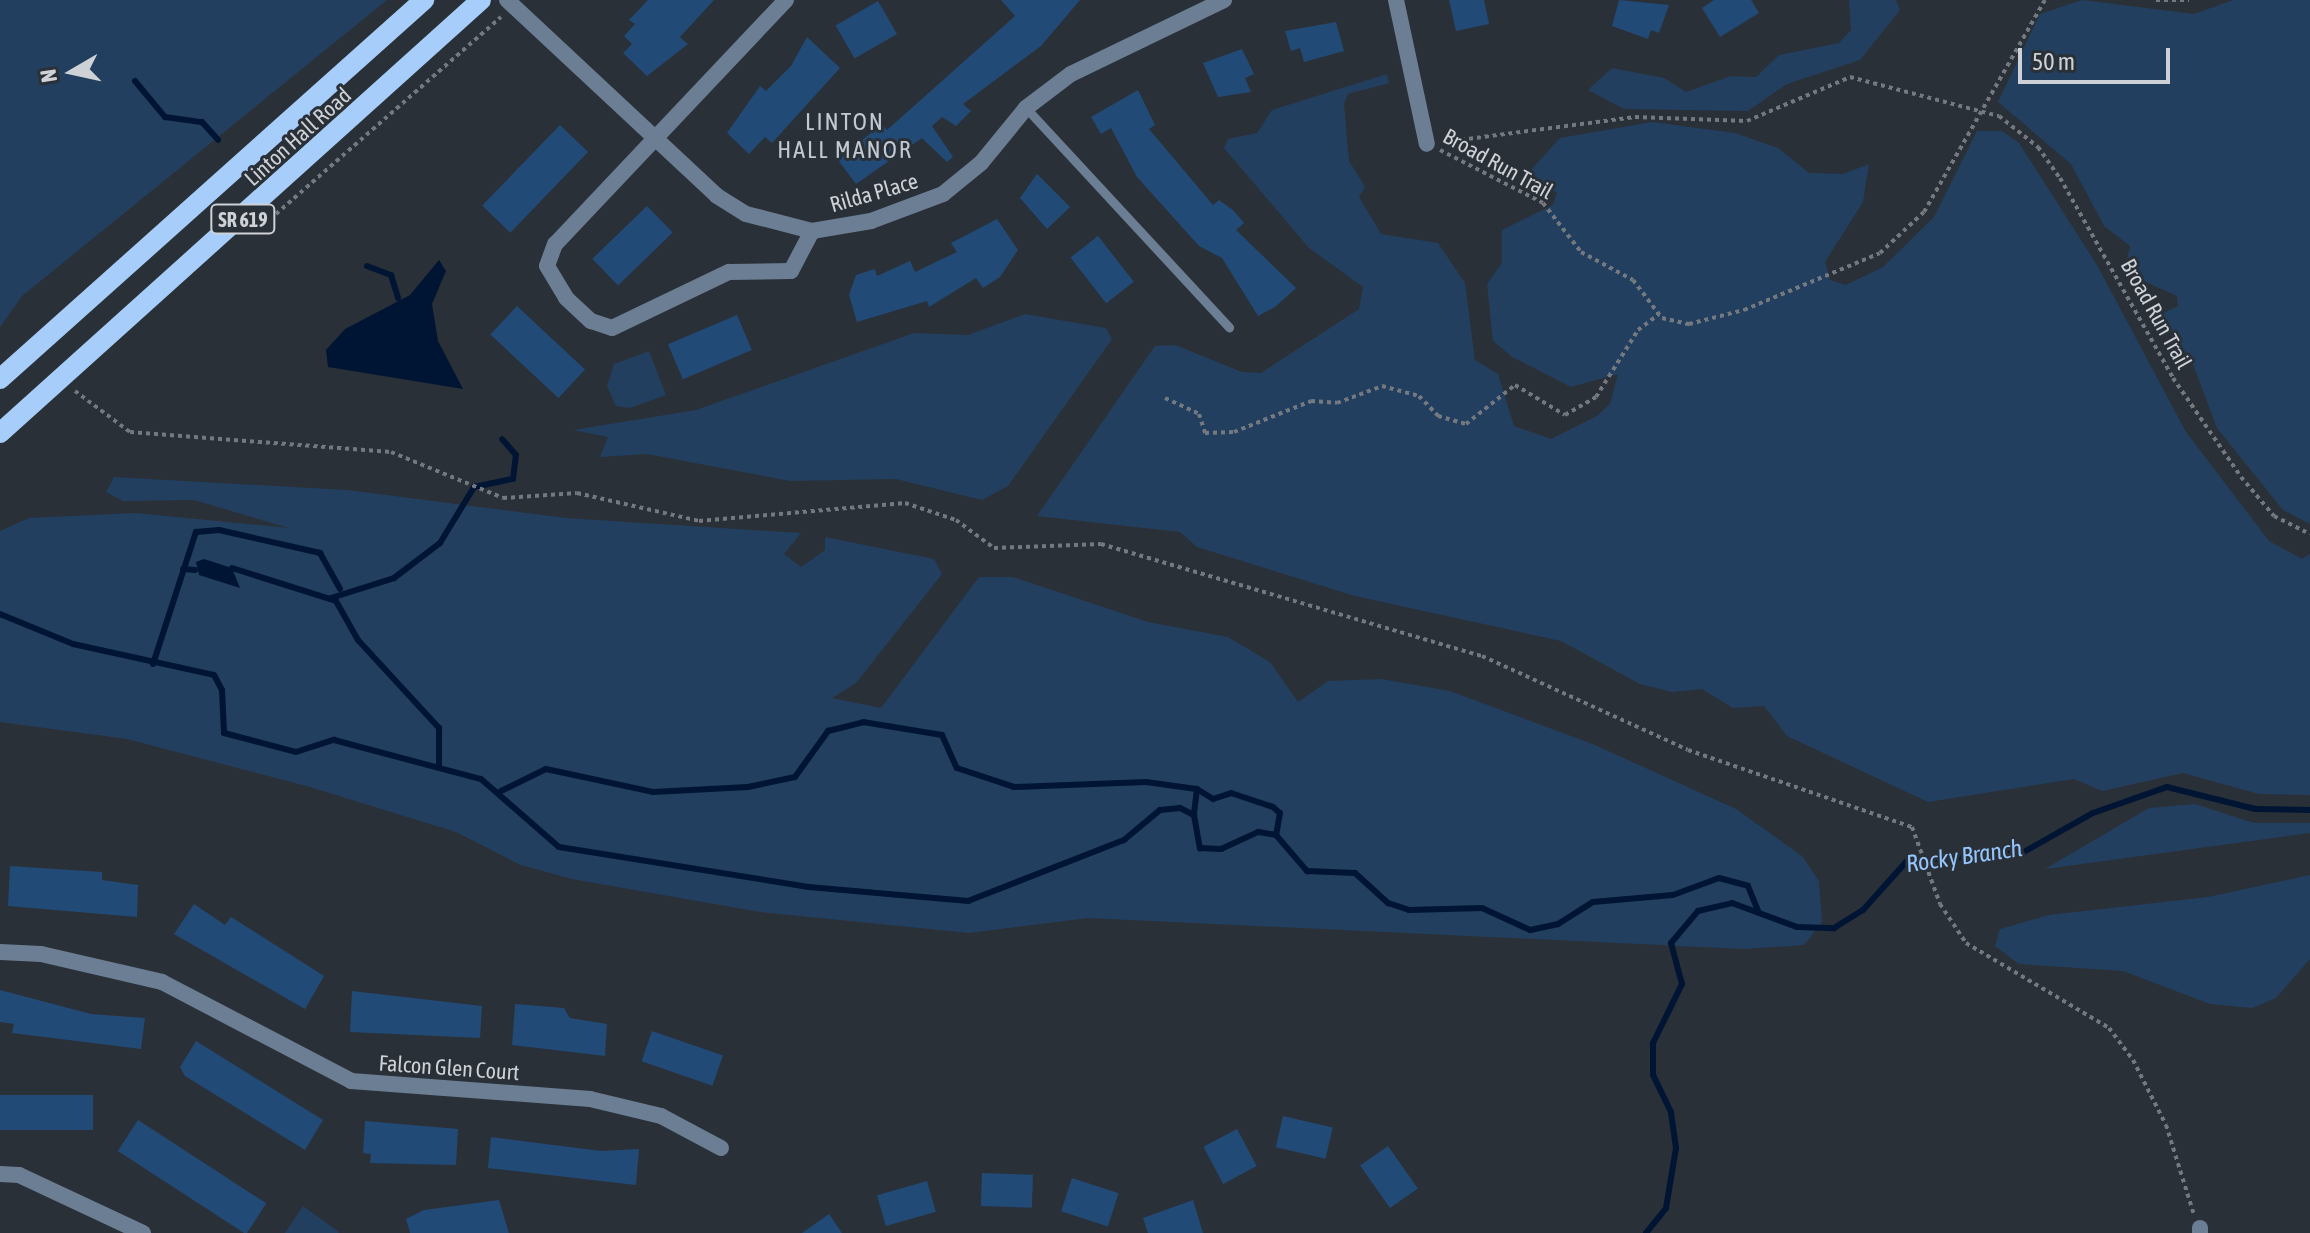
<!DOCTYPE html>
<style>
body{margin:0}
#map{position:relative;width:2310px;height:1233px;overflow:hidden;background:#2a3037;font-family:"Asap Condensed",sans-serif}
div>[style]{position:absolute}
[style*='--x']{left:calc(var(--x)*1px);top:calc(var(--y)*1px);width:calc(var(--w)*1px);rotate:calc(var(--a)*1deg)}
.green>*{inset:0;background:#233f5f}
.water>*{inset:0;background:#001534}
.stream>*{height:6px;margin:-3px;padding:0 3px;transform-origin:3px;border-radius:3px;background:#001534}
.building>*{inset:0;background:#224a77;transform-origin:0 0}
.path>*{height:4px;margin-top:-2px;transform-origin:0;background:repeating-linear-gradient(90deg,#747980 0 4px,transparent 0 8px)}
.lane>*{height:9px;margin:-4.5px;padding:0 4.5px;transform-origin:4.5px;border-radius:4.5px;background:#6c7e94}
.street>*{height:16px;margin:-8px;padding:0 8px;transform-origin:8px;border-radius:8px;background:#6c7e94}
.primary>*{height:20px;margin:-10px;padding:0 10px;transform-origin:10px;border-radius:10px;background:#a7cdfa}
span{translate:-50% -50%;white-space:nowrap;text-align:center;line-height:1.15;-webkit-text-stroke:6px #2a3037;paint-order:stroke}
.shield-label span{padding:2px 6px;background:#2a3037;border:2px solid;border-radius:6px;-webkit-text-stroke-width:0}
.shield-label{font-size:20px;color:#ced2d7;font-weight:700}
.street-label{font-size:22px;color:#ced2d7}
.neighbourhood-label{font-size:24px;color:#c1c9d3;letter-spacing:2px}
.water-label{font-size:24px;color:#96c6fe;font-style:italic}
.north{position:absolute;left:32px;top:32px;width:80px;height:80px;-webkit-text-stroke:6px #2a3037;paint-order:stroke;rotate:261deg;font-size:22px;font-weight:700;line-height:32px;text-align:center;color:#ced2d7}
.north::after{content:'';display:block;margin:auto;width:28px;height:36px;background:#ced2d7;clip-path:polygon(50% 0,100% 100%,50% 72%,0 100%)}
.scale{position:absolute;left:2018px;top:48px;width:152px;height:36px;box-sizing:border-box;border:4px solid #ced2d7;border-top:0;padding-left:10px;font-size:24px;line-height:28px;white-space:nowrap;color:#ced2d7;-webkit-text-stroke:6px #2a3037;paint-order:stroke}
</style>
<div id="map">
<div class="green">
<i style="clip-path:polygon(0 0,387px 0,22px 296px,0 327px)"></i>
<i style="clip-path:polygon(1849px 0,1896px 0,1900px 10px,1860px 60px,1787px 84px,1748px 111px,1624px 109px,1588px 90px,1612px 68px,1664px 78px,1686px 92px,1731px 76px,1756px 77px,1779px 55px,1839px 43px,1851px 30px)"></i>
<i style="clip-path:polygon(2082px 0,2194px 14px,2233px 0,2310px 0,2310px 524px,2283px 510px,2217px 428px,2191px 359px,2157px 316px,2178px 306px,2177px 296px,2137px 278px,2126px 265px,2130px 246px,2104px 226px,2071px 164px,1998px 102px,2040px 14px)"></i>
<i style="clip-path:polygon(1387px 74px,1389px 83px,1348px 94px,1344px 104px,1349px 161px,1365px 187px,1359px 197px,1381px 234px,1438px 243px,1465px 283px,1475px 360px,1498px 374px,1514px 426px,1551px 439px,1597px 416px,1610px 404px,1618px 374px,1571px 387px,1512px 357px,1493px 341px,1487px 284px,1502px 263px,1502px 230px,1553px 205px,1557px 192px,1539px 188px,1532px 169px,1560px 138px,1652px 122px,1735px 133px,1778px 148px,1809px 173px,1843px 174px,1869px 164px,1863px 202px,1825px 262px,1830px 280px,1846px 285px,1883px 267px,1934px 217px,1977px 131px,2002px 131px,2019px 143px,2097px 265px,2186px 432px,2269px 541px,2302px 559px,2310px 554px,2310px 795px,2259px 794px,2183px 773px,2102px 791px,2074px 779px,1928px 802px,1787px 736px,1764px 706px,1733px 708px,1702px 689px,1672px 692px,1640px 684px,1561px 641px,1355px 596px,1197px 547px,1180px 532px,1037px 516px,1155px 346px,1175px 345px,1242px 372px,1261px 373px,1359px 309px,1363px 287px,1309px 248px,1224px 148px,1228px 139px,1257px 133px,1272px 110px)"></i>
<i style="clip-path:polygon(1025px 314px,1106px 328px,1112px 339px,1008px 486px,982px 500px,896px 479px,790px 481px,647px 454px,600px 457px,608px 437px,573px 430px,696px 410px,914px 333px,968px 335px)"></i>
<i style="clip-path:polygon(649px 351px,666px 395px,630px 408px,616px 406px,607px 386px,614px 364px)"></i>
<i style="clip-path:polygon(114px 477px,347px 490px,566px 518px,801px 533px,784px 554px,801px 567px,825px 550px,825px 537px,934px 559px,942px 574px,856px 683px,832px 698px,881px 708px,979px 577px,1013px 577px,1148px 622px,1228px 637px,1270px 662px,1298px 702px,1328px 681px,1381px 679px,1450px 691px,1595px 745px,1736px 809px,1802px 856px,1819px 881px,1822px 922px,1804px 945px,1744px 949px,1088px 918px,969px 933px,760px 912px,572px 879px,521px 865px,456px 832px,310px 787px,127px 739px,0 722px,0 531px,29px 518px,135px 513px,289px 528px,194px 500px,123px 501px,106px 492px)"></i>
<i style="clip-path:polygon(2195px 804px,2254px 823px,2310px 823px,2310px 833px,2045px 869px,2149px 808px)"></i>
<i style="clip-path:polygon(2310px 875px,2310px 959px,2276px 998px,2252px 1008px,2210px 1004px,2123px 971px,2019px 964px,1995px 946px,2000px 929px,2049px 915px,2208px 897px)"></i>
<i style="clip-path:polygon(303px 1206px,339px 1232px,338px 1233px,285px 1233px)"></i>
</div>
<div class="water">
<i style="clip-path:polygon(439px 260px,446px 271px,432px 304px,438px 341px,463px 389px,328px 367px,326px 350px,345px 329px,410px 295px)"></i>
<i style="clip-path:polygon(204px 559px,232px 568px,240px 588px,199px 575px,196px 562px)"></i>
</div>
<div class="stream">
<i style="--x:135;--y:81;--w:47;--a:50.2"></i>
<i style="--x:165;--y:117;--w:37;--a:8"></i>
<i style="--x:202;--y:122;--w:24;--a:48"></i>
<i style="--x:367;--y:266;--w:26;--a:21"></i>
<i style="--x:391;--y:275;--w:24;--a:73"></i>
<i style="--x:232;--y:568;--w:109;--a:17.6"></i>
<i style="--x:336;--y:601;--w:45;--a:60.6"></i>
<i style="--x:358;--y:640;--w:120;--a:47.4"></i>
<i style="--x:439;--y:728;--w:40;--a:90"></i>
<i style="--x:183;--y:569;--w:12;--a:5"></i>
<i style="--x:331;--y:598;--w:66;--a:-17.6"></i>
<i style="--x:394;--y:578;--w:58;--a:-37.3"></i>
<i style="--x:440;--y:543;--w:66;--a:-58.7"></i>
<i style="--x:474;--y:487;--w:40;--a:-12"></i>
<i style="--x:513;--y:479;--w:24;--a:-83"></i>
<i style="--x:516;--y:455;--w:21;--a:-131"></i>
<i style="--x:0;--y:614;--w:79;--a:22.3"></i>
<i style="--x:73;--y:644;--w:144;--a:12.4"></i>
<i style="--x:214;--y:675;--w:17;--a:62"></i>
<i style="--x:222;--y:690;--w:43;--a:87.3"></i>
<i style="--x:224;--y:733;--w:74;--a:14.8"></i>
<i style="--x:296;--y:752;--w:40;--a:-18"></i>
<i style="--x:334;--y:740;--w:152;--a:14.9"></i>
<i style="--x:481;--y:779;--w:103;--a:41.1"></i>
<i style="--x:559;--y:847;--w:253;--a:9.1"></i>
<i style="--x:809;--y:887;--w:160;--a:5"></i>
<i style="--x:968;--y:901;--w:168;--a:-21.4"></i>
<i style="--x:1124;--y:840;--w:47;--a:-39.8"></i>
<i style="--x:1160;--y:810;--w:20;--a:-6"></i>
<i style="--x:1180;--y:808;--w:16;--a:27"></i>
<i style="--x:1194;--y:815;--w:34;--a:80"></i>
<i style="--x:1200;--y:848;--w:21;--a:3"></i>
<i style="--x:1221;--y:849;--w:41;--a:-24.7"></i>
<i style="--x:1258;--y:832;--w:18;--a:9"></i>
<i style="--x:1276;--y:835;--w:48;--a:49.3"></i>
<i style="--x:1307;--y:871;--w:48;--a:2.4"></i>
<i style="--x:1355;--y:873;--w:45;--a:42.3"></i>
<i style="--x:1388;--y:903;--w:22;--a:18"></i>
<i style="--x:1409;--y:910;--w:73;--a:-1.6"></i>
<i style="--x:1482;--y:908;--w:53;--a:24.6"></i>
<i style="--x:1530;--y:930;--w:29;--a:-12"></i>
<i style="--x:1558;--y:924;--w:41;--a:-32.2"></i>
<i style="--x:1593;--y:902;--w:80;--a:-5"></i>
<i style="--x:1673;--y:895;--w:49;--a:-20.3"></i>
<i style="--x:1719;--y:878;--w:30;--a:15"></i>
<i style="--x:1748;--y:886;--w:29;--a:68"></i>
<i style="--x:153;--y:664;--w:139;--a:-72"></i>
<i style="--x:196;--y:532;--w:23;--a:-5"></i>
<i style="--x:219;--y:530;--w:104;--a:12.8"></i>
<i style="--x:320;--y:553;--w:41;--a:60.9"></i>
<i style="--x:1197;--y:789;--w:19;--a:32"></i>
<i style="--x:1213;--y:799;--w:19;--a:-18"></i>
<i style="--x:1231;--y:793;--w:44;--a:18.4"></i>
<i style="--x:1273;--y:807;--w:9;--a:41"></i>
<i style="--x:1280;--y:813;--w:22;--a:100"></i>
<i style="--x:501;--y:791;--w:50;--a:-26.1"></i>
<i style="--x:546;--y:769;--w:109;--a:12.1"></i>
<i style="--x:653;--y:792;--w:95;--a:-3"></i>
<i style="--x:748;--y:787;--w:48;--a:-12"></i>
<i style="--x:795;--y:777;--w:57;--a:-54.3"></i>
<i style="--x:828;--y:731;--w:36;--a:-14"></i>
<i style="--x:863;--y:722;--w:80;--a:9.3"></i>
<i style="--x:942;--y:735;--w:36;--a:66"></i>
<i style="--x:957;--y:768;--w:60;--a:18.4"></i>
<i style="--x:1014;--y:787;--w:132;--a:-2.2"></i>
<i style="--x:1146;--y:782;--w:51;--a:7.8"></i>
<i style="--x:1197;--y:789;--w:26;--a:97"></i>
<i style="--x:1646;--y:1233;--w:32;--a:-51"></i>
<i style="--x:1666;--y:1208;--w:61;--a:-80.5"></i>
<i style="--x:1676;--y:1148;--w:36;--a:-98"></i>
<i style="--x:1671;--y:1112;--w:41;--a:-115.9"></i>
<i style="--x:1653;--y:1075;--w:32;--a:-90"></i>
<i style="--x:1653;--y:1043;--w:66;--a:-63.8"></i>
<i style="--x:1682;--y:984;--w:42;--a:-105"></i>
<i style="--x:1671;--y:943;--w:42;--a:-49.8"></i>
<i style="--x:1698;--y:911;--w:35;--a:-13"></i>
<i style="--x:1732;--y:903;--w:69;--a:20.3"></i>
<i style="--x:1797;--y:927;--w:37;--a:2"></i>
<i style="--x:1834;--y:928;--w:34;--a:-32"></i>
<i style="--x:1863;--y:910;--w:66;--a:-48.1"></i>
<i style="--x:1907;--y:861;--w:115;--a:-4"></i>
<i style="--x:2022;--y:853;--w:81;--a:-29.4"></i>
<i style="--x:2093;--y:813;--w:78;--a:-19.4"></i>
<i style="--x:2167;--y:787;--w:91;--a:14"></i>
<i style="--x:2255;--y:809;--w:55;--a:1"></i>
</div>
<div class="building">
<i style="clip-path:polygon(648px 0,714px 0,680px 37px,688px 44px,647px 76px,623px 53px,632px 44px,624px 36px,635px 24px,629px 20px)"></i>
<i style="clip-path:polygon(1001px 0,1080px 0,1041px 46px,963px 104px,971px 111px,956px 126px,942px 117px,932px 126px,953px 157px,947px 162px,922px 138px,856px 184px,838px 160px,882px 124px,887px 130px,1015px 16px)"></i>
<i style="clip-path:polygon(1449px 0,1484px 0,1489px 24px,1456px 31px)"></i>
<i style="clip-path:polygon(1619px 0,1669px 5px,1659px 33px,1651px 30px,1648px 39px,1612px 26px)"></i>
<i style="clip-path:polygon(1714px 0,1751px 0,1759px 13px,1720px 37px,1702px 8px)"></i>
<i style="left:878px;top:1px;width:38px;height:49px;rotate:60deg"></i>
<i style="clip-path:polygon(1336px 22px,1344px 51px,1304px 62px,1300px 48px,1291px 51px,1285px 31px)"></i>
<i style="clip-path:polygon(807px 37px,840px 68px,772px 143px,765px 137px,749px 154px,727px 133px,760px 86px,766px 91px,791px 66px)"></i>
<i style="clip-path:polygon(1242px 49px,1254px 74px,1245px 78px,1251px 92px,1218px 97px,1203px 63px)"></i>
<i style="clip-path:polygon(1138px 90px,1155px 125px,1149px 129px,1213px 205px,1219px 200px,1234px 211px,1244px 223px,1236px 230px,1296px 288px,1275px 307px,1258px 316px,1222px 258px,1199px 246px,1137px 177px,1111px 128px,1101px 134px,1091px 117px)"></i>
<i style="left:560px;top:125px;width:39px;height:112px;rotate:44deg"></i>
<i style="clip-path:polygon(1037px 174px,1070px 207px,1047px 229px,1020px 198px)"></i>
<i style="left:647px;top:206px;width:37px;height:76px;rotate:46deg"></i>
<i style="clip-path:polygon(997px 219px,1018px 250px,1000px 277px,983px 288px,976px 278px,929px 307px,927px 301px,857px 322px,849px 295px,856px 275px,875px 269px,877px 276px,910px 261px,915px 272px,957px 252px,951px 243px)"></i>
<i style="left:1098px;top:236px;width:58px;height:35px;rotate:52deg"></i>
<i style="left:517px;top:306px;width:93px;height:39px;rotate:43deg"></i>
<i style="left:737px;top:315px;width:38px;height:75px;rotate:67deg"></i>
<i style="clip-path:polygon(10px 866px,102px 872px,102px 880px,138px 885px,137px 917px,8px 906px)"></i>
<i style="clip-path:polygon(194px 904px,225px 925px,231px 917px,324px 976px,305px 1009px,174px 934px)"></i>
<i style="clip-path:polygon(0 990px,91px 1014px,145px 1018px,141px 1049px,12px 1033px,14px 1024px,0 1022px)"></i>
<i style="clip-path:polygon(352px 991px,482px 1006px,480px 1038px,350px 1032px)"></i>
<i style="clip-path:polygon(515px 1004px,564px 1008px,570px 1018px,607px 1024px,605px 1056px,512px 1045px)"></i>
<i style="left:652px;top:1031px;width:75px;height:32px;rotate:19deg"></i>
<i style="clip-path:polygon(196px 1041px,323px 1120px,305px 1150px,185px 1076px,180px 1067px)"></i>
<i style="left:0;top:1095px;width:93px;height:35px"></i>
<i style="left:1283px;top:1116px;width:51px;height:32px;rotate:13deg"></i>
<i style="left:138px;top:1120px;width:153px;height:37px;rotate:33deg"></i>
<i style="clip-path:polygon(365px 1121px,458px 1129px,456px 1165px,370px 1163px,371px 1154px,363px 1153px)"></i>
<i style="left:1237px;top:1129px;width:42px;height:38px;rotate:62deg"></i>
<i style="clip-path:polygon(491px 1137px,601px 1151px,639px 1149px,636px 1185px,488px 1168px)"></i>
<i style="left:1388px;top:1146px;width:52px;height:34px;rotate:55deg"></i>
<i style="left:982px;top:1173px;width:51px;height:33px;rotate:2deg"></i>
<i style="left:1072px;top:1178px;width:49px;height:35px;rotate:18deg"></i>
<i style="left:927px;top:1181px;width:32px;height:52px;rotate:74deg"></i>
<i style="clip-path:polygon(499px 1200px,509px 1233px,410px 1233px,406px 1219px,424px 1210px)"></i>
<i style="clip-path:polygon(1193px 1200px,1203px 1233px,1148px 1233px,1143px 1218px)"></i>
<i style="clip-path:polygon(829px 1214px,842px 1233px,802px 1233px)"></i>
</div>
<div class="path">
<i style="--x:2156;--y:0;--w:33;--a:0"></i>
<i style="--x:1445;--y:142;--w:192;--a:-7.5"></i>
<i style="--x:1635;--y:117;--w:112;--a:2"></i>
<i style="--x:1747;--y:121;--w:112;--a:-23.1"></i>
<i style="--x:1850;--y:77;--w:154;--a:14.7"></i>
<i style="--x:1999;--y:116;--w:50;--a:38.5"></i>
<i style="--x:2038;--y:147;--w:38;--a:55"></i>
<i style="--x:2060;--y:178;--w:230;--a:60.5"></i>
<i style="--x:2173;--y:378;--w:120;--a:55.5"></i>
<i style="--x:2241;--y:477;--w:51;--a:49.8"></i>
<i style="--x:2274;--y:516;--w:40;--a:26.6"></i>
<i style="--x:1440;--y:150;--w:116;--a:27.2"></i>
<i style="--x:1543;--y:203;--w:62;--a:52.2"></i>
<i style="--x:1581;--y:252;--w:59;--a:28.3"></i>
<i style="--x:1633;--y:280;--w:48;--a:52.7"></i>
<i style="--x:1662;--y:318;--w:28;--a:13"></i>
<i style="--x:1689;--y:324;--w:57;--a:-14.3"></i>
<i style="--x:1744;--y:310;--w:147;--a:-22.7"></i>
<i style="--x:1880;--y:253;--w:60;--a:-43"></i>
<i style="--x:1924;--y:212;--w:244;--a:-60.3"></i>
<i style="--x:276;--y:214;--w:299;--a:-41.2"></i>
<i style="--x:75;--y:391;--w:69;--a:36.7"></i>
<i style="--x:130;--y:432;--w:262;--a:4.4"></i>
<i style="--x:391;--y:452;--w:121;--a:22.3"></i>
<i style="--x:503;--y:498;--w:74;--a:-3.9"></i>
<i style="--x:577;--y:493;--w:125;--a:12.9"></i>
<i style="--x:699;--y:521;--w:207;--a:-5"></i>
<i style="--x:905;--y:503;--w:54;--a:18.4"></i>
<i style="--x:956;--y:520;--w:47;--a:36.4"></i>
<i style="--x:994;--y:548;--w:107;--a:-2.1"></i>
<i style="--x:1101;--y:544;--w:397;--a:16.4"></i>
<i style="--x:1482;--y:656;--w:226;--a:24.5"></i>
<i style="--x:1688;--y:750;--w:237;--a:19"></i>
<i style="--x:1912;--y:827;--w:82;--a:70"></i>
<i style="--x:1940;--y:904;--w:47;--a:56.3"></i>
<i style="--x:1966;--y:943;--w:166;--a:30.7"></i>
<i style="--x:2109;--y:1028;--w:40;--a:53"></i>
<i style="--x:2133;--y:1060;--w:73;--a:63.1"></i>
<i style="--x:2166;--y:1125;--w:94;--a:72.7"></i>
<i style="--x:1165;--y:398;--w:38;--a:25"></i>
<i style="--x:1199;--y:414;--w:20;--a:72"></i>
<i style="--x:1205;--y:433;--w:29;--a:-2"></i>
<i style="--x:1234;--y:432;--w:83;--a:-21.9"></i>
<i style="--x:1311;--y:401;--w:26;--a:4"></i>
<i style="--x:1337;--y:403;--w:48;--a:-20.7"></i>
<i style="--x:1382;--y:386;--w:38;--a:15"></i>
<i style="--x:1419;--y:396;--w:28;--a:46"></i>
<i style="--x:1438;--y:416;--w:29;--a:16"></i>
<i style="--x:1466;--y:424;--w:63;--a:-38.5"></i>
<i style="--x:1515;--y:385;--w:58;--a:31"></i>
<i style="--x:1565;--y:415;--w:36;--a:-30"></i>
<i style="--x:1596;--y:397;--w:79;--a:-57.9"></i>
<i style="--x:1638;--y:330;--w:26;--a:-37"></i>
</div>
<div class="lane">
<i style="--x:1026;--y:108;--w:299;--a:47.2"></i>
</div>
<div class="street">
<i style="--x:507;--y:0;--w:287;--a:43"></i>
<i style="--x:717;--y:196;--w:34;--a:32"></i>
<i style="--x:746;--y:214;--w:68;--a:14.4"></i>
<i style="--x:812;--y:231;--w:60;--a:-9.6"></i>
<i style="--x:871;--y:221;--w:77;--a:-20.6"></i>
<i style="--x:943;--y:194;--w:49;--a:-39.2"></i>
<i style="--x:981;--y:163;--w:71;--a:-50.7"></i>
<i style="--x:1026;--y:108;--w:56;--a:-37.1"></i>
<i style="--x:1071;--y:74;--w:170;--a:-25.8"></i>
<i style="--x:786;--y:0;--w:336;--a:133.4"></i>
<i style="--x:555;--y:244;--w:23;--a:110"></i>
<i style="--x:547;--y:266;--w:37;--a:59"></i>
<i style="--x:566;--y:298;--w:34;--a:43"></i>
<i style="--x:591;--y:321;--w:22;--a:18"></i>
<i style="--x:612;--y:328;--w:130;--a:-25.6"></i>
<i style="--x:729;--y:272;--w:62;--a:-0.9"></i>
<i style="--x:791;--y:271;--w:45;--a:-62.3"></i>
<i style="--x:1396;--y:0;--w:147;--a:77.9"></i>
<i style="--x:0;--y:952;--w:41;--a:2.8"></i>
<i style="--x:41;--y:954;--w:124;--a:13"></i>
<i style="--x:162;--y:982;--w:213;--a:27.6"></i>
<i style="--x:351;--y:1081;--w:240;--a:4.3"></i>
<i style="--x:590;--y:1099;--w:73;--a:13.5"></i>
<i style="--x:661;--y:1116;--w:68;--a:28.1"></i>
<i style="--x:0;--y:1174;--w:19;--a:3"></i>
<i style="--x:19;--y:1175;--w:137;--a:25.1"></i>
<i style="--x:2200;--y:1233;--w:5;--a:-90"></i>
</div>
<div class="primary">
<i style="--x:0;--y:379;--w:569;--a:-41.79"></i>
<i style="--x:0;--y:433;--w:647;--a:-41.99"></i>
</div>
<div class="shield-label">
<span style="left:243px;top:219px">SR 619</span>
</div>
<div class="street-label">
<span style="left:298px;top:137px;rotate:-42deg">Linton Hall Road</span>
<span style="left:1498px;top:164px;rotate:29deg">Broad Run Trail</span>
<span style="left:874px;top:193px;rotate:-16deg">Rilda Place</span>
<span style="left:2156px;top:314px;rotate:61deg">Broad Run Trail</span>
<span style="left:449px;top:1068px;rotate:4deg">Falcon Glen Court</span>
</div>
<div class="neighbourhood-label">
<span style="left:845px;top:136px">LINTON<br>HALL MANOR</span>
</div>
<div class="water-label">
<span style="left:1964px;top:856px;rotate:-8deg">Rocky Branch</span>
</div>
<div class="north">N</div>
<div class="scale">50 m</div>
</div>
